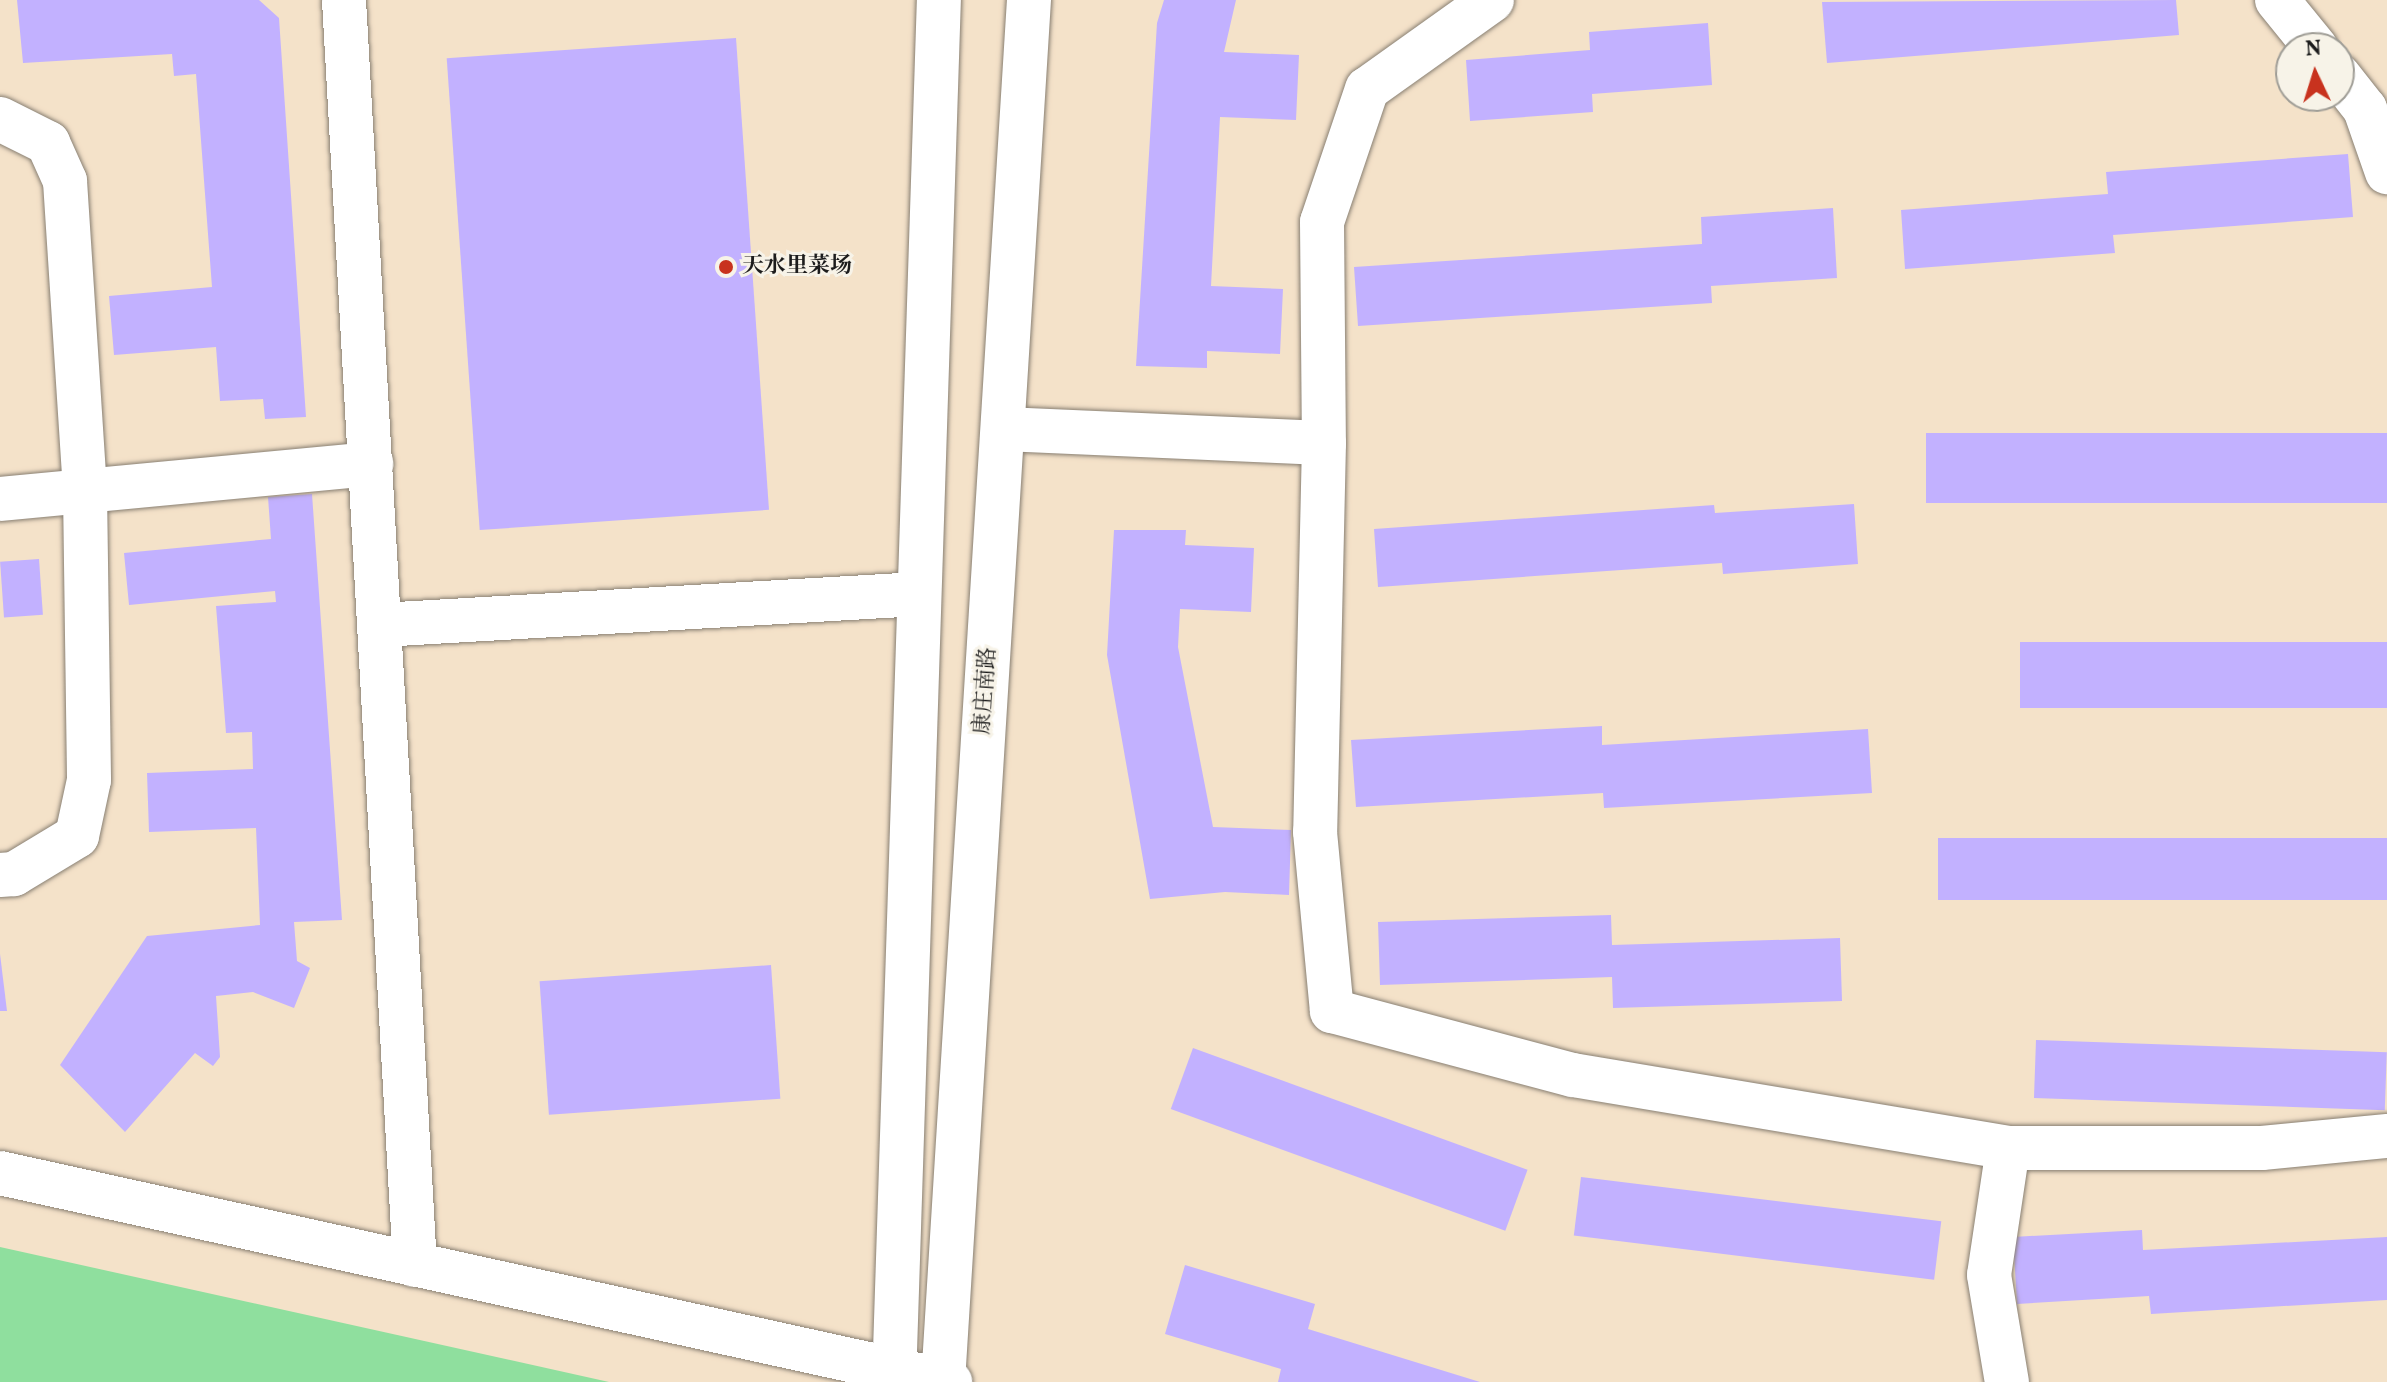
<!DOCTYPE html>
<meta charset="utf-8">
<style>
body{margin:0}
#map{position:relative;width:2387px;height:1382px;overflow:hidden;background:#f4e2c9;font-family:Vollkorn,"Noto Serif SC",serif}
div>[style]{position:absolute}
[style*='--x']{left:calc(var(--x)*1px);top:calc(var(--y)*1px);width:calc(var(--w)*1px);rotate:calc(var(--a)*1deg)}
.green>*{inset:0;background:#8fdf9e}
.building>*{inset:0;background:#c2b1ff;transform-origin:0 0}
.roads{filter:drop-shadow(0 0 2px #887f72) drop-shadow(0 0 2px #887f72)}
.minor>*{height:44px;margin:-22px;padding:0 22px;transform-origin:22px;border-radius:22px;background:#fff}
.major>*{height:44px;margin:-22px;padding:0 22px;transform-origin:22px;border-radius:22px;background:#fff}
.dots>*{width:22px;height:22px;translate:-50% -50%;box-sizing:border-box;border:4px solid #f7f3e8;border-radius:50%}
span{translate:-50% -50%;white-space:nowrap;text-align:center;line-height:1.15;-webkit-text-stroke:6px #f7f3e8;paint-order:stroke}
.poi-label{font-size:22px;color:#1c1c1c;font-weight:700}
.left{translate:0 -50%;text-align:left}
.street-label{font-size:22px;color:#1c1c1c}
.north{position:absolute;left:2275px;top:32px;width:80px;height:80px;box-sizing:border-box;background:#f7f3e8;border:2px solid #9f9d96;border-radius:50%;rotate:356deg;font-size:22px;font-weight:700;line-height:32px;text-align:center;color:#1c1c1c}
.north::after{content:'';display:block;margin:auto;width:28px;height:36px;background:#c8321e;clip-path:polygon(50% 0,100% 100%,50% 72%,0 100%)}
</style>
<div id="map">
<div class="green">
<i style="clip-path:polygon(0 1247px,609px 1382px,0 1382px)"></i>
</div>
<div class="building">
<i style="clip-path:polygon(17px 0,259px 0,279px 18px,306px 417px,265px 419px,263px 399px,220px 401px,216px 347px,114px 355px,109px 296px,212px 287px,196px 74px,174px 76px,172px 54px,23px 63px)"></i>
<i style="clip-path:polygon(1164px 0,1236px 0,1224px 52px,1299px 55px,1296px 120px,1220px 117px,1211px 286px,1283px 289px,1280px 354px,1207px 351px,1207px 368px,1136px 366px,1157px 23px)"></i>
<i style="clip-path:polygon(2176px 0,2179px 35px,1827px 63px,1822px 2px)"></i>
<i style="clip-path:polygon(1708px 23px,1712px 85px,1592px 94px,1593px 112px,1470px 121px,1466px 60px,1590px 50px,1589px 32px)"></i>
<i style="left:736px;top:38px;width:473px;height:290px;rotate:86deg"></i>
<i style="clip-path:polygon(2348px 154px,2353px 217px,2113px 235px,2115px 253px,1905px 269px,1901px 210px,2108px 194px,2106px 172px)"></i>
<i style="clip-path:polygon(1833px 208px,1837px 278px,1711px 286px,1712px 303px,1358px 326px,1354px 267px,1702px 244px,1701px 217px)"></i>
<i style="left:2387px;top:433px;width:70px;height:461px;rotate:90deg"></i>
<i style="clip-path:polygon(312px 494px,342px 920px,294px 922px,297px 961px,310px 968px,294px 1008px,253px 992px,216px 996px,220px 1057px,213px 1066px,195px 1053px,125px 1132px,60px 1065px,147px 936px,260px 925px,256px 828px,149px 832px,147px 773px,253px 769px,252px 732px,226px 733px,216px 606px,276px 602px,275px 591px,129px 605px,124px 553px,271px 539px,268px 497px)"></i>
<i style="clip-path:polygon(1854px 504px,1858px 564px,1723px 574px,1722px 563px,1378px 587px,1374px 529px,1714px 505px,1715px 513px)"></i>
<i style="clip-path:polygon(1114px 530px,1186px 530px,1185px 545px,1254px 548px,1251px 612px,1180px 609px,1178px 647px,1213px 827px,1291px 830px,1289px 895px,1225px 892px,1150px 899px,1107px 655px)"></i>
<i style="left:39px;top:559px;width:56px;height:39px;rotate:86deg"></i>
<i style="left:2387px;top:642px;width:66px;height:367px;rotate:90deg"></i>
<i style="clip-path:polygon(1602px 726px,1602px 745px,1868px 729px,1872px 793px,1604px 808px,1603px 793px,1356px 807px,1351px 740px)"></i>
<i style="left:2387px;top:838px;width:62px;height:449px;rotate:90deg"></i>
<i style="clip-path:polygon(1611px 915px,1612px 945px,1840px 938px,1842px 1001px,1613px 1008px,1612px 977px,1380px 985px,1378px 922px)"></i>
<i style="clip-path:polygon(0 954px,7px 1011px,0 1011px)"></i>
<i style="left:771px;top:965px;width:134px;height:232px;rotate:86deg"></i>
<i style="left:2036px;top:1040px;width:351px;height:58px;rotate:2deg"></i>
<i style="left:1193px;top:1048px;width:356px;height:65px;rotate:20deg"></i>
<i style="left:1581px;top:1177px;width:363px;height:59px;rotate:7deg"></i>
<i style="clip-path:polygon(2142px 1230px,2143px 1250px,2387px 1237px,2387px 1300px,2151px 1314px,2149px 1296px,2017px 1304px,2013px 1237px)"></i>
<i style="clip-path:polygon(1185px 1265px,1315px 1304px,1308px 1329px,1480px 1382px,1278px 1382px,1281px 1369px,1165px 1334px)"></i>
</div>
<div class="roads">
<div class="minor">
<i style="--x:344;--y:0;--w:1267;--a:86.79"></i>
<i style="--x:1492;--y:0;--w:153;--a:144.5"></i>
<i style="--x:1367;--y:89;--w:140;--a:108.7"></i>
<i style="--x:1322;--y:222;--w:221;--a:89.5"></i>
<i style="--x:1324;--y:443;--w:389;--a:91.3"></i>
<i style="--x:1315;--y:832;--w:180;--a:84.6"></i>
<i style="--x:1332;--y:1011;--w:249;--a:14.9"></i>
<i style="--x:1573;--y:1075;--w:441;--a:9.5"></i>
<i style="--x:2008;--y:1148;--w:128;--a:98.5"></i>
<i style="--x:1989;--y:1275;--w:109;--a:80.5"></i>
<i style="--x:2277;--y:0;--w:62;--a:50.9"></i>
<i style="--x:2339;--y:76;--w:42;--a:51.8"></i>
<i style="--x:2365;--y:109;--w:67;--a:70.8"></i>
<i style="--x:0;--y:119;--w:54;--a:26.6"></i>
<i style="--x:48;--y:143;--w:42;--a:65.9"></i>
<i style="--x:65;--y:181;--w:311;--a:86.3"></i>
<i style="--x:85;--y:491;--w:289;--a:89.2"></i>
<i style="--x:89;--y:780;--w:57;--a:102.1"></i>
<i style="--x:77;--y:836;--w:74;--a:148.9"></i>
<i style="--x:14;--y:874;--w:14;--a:176"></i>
<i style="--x:1003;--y:429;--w:321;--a:2.5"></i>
<i style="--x:0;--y:499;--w:373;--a:-5.4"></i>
<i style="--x:380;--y:625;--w:540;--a:-3.29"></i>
<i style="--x:2008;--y:1148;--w:254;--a:0"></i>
<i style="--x:2262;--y:1148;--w:126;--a:-5.5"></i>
<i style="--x:0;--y:1173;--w:973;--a:12.41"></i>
</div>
<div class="major">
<i style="--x:894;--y:1382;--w:1383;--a:-88.14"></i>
<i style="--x:943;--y:1382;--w:1385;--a:-86.44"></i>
</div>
</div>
<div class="dots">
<i style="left:726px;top:267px;background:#c8321e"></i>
</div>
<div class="poi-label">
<span class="left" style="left:742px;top:267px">天水里菜场</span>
</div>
<div class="street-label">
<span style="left:986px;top:691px;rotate:-86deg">康庄南路</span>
</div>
<div class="north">N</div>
</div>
